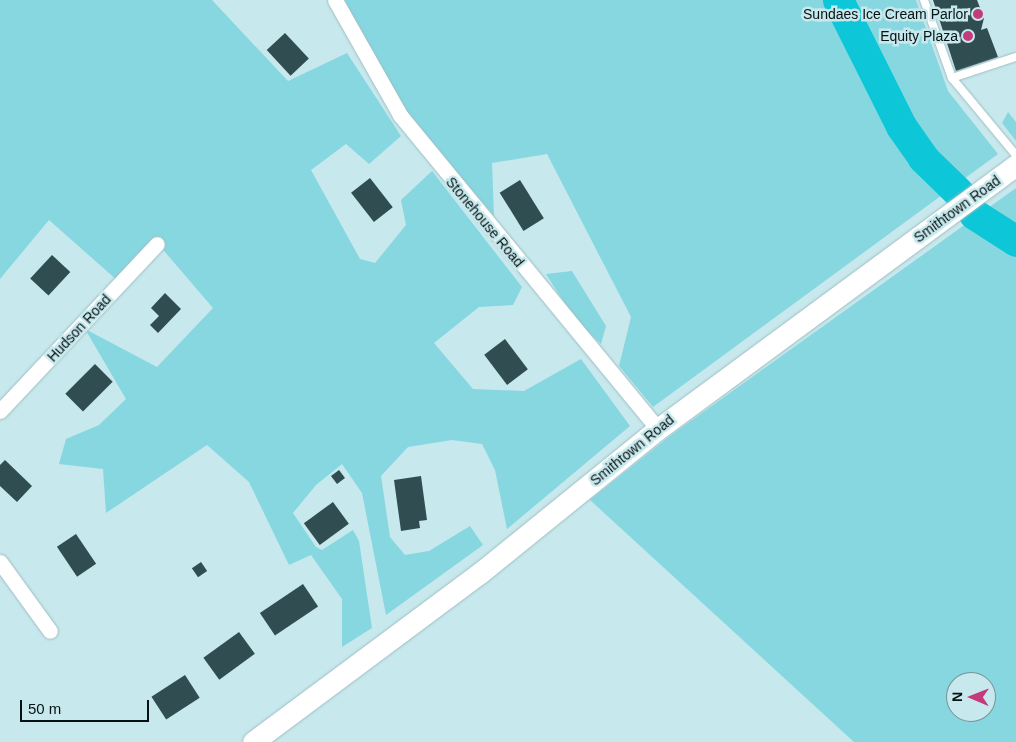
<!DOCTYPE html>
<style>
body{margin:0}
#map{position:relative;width:1016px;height:742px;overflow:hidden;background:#c7e8ec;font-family:Helvetica,sans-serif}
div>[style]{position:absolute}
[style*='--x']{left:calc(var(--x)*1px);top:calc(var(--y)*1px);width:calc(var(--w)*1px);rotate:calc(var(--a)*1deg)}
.green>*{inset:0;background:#87d7e1}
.river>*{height:31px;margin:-15.5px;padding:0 15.5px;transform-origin:15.5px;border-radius:15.5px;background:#0dc6d7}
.building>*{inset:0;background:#304d51;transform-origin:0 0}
.roads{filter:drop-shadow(0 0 1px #9ebec2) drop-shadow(0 0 1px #9ebec2)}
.lane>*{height:8px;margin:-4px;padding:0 4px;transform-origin:4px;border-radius:4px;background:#fff}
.street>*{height:15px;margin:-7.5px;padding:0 7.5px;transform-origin:7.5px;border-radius:7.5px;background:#fff}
.secondary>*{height:21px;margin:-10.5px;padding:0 10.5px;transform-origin:10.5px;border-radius:10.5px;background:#fff}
.dots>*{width:14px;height:14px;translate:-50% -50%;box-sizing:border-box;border:2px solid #c7e8ec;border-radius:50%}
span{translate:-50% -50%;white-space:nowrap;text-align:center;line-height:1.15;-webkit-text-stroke:5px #c7e8ec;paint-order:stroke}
.poi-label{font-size:14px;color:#071214}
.right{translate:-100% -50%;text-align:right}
.street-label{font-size:14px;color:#071214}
.north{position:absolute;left:946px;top:672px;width:50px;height:50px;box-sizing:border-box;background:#c7e8ec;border:1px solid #7a9296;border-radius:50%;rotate:271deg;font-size:14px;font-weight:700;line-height:20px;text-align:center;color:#071214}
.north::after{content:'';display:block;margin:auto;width:18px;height:22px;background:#c33b7a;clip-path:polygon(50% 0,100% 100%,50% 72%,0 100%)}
.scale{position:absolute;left:20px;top:700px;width:129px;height:22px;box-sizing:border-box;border:2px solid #071214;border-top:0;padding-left:6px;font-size:15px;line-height:18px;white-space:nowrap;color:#071214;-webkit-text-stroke:4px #c7e8ec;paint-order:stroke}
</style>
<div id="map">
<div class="green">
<i style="clip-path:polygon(0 0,212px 0,288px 81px,347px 53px,401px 136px,369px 164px,346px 144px,311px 170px,360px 259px,375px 263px,406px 225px,401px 200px,432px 171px,522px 287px,513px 305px,479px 307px,434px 343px,473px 389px,524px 391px,581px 359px,630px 426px,507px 529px,495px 470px,482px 444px,452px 440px,408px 447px,381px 476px,390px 537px,405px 555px,429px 551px,470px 526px,483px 545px,386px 615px,362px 493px,342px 464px,316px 485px,293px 513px,316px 547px,322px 550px,353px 530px,359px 541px,372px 628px,342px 647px,342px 599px,311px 555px,289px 565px,249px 482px,207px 445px,106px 513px,103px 469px,59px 464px,66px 439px,99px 425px,126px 399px,85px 329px,157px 367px,213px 308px,153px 238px,118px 281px,49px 220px,0 279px)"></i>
<i style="clip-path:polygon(343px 0,916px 0,948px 91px,998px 154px,653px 407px,619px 366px,631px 317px,547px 154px,492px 163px,494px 216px,399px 106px)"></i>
<i style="clip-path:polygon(1008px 112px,1016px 122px,1016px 141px,1002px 123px)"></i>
<i style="clip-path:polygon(evenodd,1016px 188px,1016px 742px,854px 742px,590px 500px,670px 436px,1016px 188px,956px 682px,986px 682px,986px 712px,956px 712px,956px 682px)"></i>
<i style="clip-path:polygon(572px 271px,606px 326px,601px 344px,576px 321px,546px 274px)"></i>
</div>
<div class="river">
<i style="--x:838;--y:0;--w:141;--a:63.4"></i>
<i style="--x:901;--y:126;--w:39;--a:55"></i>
<i style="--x:923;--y:158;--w:49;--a:44.2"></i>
<i style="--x:974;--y:214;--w:50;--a:32.7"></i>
</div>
<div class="building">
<i style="clip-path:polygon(933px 0,977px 0,984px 18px,981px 30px,987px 28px,998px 57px,956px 71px)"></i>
<i style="left:285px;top:33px;width:35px;height:25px;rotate:47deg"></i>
<i style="left:370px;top:178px;width:37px;height:24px;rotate:52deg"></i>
<i style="left:520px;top:180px;width:45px;height:24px;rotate:58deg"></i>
<i style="left:52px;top:255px;width:25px;height:32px;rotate:43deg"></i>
<i style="clip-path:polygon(165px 293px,181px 309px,158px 333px,150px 325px,159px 316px,151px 308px)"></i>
<i style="left:505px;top:339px;width:38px;height:26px;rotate:53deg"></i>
<i style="left:95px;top:364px;width:25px;height:42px;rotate:45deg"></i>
<i style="clip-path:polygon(5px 460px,32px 486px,17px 502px,0 486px,0 465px)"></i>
<i style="left:339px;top:470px;width:10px;height:10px;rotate:53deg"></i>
<i style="clip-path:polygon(421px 476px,427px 520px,419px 521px,420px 528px,401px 531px,394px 480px)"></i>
<i style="left:333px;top:502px;width:27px;height:36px;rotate:54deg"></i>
<i style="left:76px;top:534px;width:36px;height:23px;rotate:56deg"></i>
<i style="left:201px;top:562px;width:11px;height:11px;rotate:56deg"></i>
<i style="left:303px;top:584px;width:27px;height:52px;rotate:56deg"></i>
<i style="left:239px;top:632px;width:27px;height:44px;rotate:54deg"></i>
<i style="left:185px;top:675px;width:27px;height:40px;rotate:57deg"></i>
</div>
<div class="roads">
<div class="lane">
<i style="--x:924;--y:0;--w:83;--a:70.3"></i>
<i style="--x:952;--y:78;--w:100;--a:50.3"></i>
<i style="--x:952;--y:78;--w:67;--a:-18.2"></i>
</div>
<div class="street">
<i style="--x:335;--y:0;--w:132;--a:60.5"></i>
<i style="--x:400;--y:115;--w:406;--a:50.6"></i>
<i style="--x:0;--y:411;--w:229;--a:-46.8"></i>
<i style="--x:0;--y:562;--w:85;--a:54.1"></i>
</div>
<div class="secondary">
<i style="--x:253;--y:742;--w:283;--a:-36.7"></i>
<i style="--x:480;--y:573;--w:229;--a:-39"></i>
<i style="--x:658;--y:429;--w:445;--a:-36.4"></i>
</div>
</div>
<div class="dots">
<i style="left:978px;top:14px;background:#c33b7a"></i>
<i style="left:968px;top:36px;background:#c33b7a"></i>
</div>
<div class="poi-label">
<span class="right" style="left:968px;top:14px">Sundaes Ice Cream Parlor</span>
<span class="right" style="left:958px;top:36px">Equity Plaza</span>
</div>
<div class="street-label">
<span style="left:957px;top:209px;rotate:-36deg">Smithtown Road</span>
<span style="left:485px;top:222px;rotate:50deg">Stonehouse Road</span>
<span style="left:79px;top:328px;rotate:-47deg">Hudson Road</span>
<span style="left:632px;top:450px;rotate:-39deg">Smithtown Road</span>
</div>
<div class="north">N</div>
<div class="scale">50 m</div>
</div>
